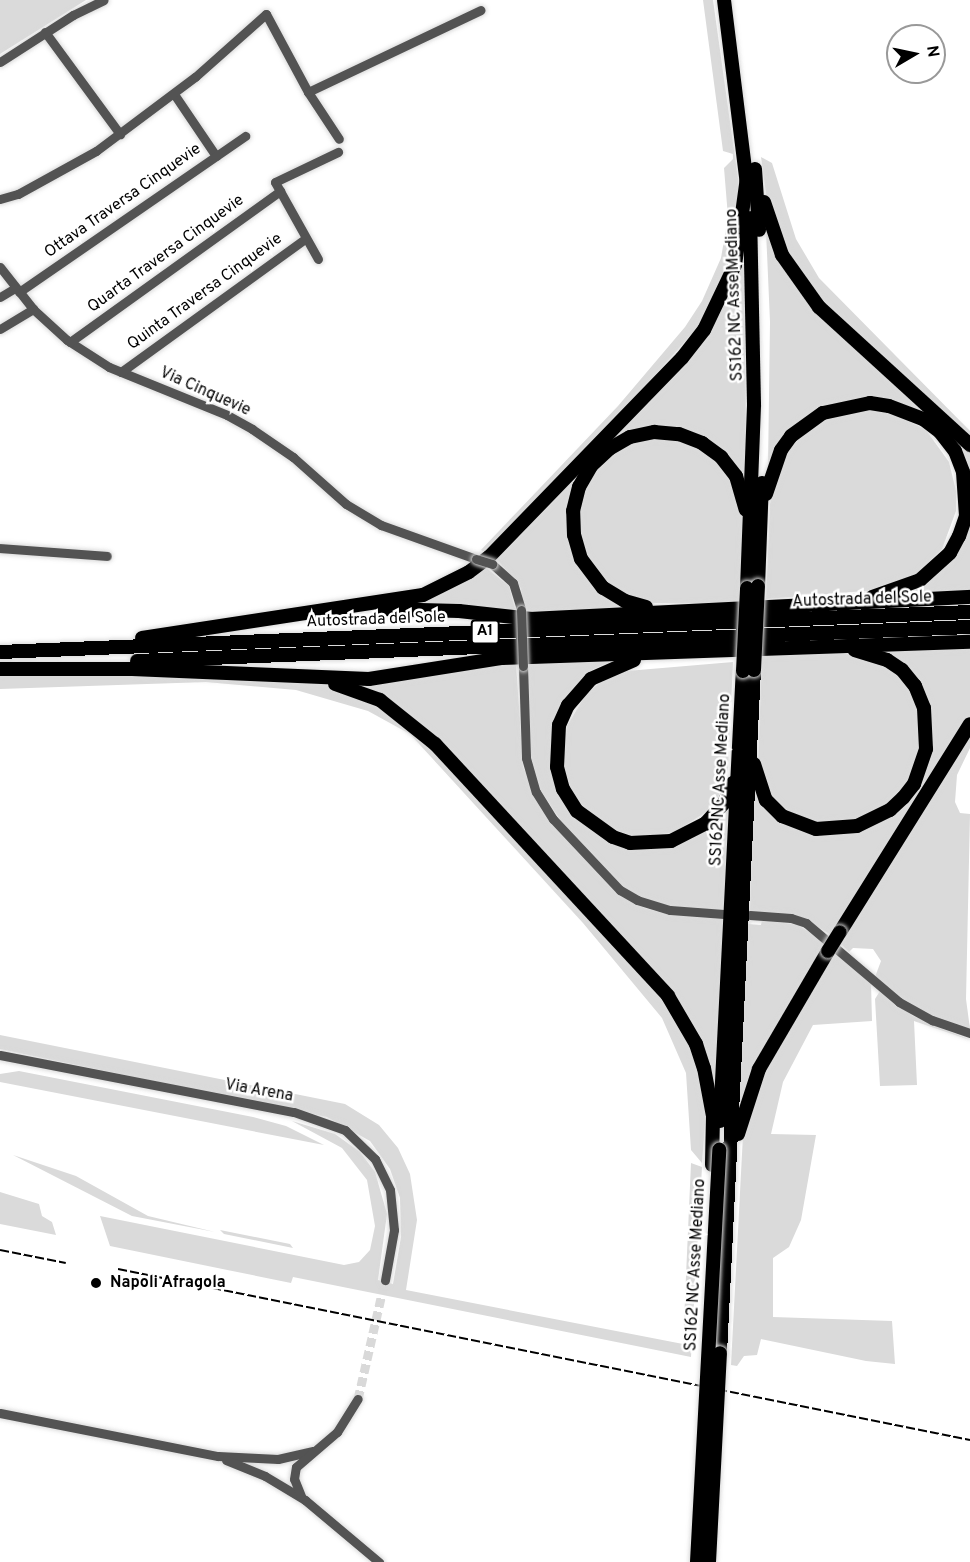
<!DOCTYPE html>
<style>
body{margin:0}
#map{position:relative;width:970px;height:1562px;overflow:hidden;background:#fff;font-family:Overpass,sans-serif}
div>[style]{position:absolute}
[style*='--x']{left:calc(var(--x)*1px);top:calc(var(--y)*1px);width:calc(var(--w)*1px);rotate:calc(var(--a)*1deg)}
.green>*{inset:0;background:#dadada}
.minor-tunnel>*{height:9px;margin-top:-4.5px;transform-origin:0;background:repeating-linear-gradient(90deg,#d9d9d9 0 9px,transparent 0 13.5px)}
.roads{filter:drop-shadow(0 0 2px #dbdbdb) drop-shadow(0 0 2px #dbdbdb)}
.minor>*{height:9px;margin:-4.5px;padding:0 4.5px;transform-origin:4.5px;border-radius:4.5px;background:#535353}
.highway>*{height:14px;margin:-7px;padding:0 7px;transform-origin:7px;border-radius:7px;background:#000}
.rail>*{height:2px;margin-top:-1px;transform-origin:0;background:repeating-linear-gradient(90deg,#000 0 9px,transparent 0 12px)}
.bridges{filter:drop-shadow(0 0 2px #dbdbdb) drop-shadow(0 0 2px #dbdbdb)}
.minor-bridge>*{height:9px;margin:-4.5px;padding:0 4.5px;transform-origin:4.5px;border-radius:4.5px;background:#535353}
.highway-bridge>*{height:14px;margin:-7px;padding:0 7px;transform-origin:7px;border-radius:7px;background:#000}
.dots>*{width:16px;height:16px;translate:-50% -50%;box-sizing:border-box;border:3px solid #fff;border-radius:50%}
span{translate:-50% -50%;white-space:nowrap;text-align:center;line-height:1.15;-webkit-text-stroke:5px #fff;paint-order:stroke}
.shield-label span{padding:2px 4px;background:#fff;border:2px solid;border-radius:4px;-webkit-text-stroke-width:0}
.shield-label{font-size:15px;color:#000;font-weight:700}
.street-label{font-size:16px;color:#000}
.poi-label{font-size:16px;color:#000;font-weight:700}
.left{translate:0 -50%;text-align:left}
.north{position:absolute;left:886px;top:24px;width:60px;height:60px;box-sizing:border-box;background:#fff;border:2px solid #999;border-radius:50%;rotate:81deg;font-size:16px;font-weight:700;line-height:24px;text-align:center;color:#000}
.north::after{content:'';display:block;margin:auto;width:21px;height:27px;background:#000;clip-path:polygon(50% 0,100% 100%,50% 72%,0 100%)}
</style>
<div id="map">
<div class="green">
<i style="clip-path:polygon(0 0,86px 0,0 54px)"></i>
<i style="clip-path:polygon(703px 0,713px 0,739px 186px,731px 260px,703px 321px,610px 426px,487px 553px,481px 550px,618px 406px,685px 327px,702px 301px,721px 258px,728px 217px,724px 168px,733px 159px,733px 154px,723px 151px)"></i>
<i style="clip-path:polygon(761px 157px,772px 163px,796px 239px,819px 278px,970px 431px,970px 441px,848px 330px,805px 284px,786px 254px,767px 201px)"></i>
<i style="clip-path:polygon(766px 230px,786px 271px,897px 385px,970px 452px,970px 593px,895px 595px,935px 576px,959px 544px,968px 485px,931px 422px,846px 402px,782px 443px,768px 467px,770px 322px)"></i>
<i style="clip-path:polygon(745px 239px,746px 486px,734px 464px,663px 427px,591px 460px,572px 547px,627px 608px,524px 613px,521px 588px,494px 556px,681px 360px)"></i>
<i style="clip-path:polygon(882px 408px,926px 430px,949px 462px,956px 491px,956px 511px,942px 549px,914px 577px,877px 590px,766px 599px,770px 504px,778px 467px,793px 441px,833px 413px)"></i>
<i style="clip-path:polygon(646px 437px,692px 442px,729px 472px,744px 516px,740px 603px,645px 603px,627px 598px,591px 568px,577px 534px,582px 487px,612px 451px)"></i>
<i style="clip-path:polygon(485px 567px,509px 586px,516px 613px,414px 605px,413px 602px)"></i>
<i style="clip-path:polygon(970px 648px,970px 717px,831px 935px,805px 919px,750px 911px,754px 783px,792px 825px,861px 828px,918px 782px,924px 699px,879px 649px)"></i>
<i style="clip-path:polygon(843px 653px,884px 662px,906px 680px,919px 707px,924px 737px,918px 766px,903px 792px,880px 812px,852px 823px,822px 824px,794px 815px,769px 797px,758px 768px,762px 656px)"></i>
<i style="clip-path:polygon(611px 661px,592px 670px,566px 702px,557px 785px,610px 840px,671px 846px,691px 839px,724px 807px,730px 809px,725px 910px,669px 907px,639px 897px,622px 886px,561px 821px,538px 786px,531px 756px,527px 662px)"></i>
<i style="clip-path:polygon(733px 662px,728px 771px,718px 797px,706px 812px,675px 832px,638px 837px,611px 829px,581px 806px,571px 790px,563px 763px,567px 726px,586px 694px,601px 682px,627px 671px)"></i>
<i style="clip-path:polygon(516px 663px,523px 767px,545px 814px,617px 891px,644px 908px,670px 915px,723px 919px,716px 1090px,689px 1025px,431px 733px,380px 697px,346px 682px)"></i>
<i style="clip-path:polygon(132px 671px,313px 679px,357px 694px,412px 727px,660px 991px,695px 1055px,706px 1111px,702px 1163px,691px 1150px,686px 1073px,662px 1018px,583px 923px,410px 734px,368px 711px,296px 690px,206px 682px,0 689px,0 675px)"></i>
<i style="clip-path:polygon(970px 730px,970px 748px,957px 775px,955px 802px,960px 813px,970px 814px,966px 999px,970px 1029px,932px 1017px,898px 997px,875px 977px,881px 961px,873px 949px,853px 948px,849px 952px,838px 941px)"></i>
<i style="clip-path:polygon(762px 920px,798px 925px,826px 943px,737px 1113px,748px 924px,761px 925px)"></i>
<i style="clip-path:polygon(835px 950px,871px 982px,872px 1021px,813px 1025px,783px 1082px,771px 1134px,816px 1135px,801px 1220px,789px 1247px,773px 1258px,773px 1317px,892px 1321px,895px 1364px,866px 1361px,761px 1339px,757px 1355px,744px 1356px,737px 1366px,731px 1365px,743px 1135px,755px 1087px)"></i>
<i style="clip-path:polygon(880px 991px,913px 1016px,970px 1040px,914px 1021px,917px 1085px,880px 1086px,875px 999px)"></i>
<i style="clip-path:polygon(0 1035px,345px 1104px,379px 1125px,398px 1148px,410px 1174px,417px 1220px,406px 1290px,683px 1344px,691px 1163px,702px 1167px,691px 1357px,293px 1277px,291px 1283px,110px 1246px,100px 1216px,344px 1265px,359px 1262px,370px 1250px,375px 1226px,367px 1180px,342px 1148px,292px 1121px,335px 1134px,360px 1152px,375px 1172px,387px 1214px,378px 1280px,393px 1284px,401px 1237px,400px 1198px,390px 1169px,370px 1141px,327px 1117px,0 1049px)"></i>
<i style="clip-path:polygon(19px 1071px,253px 1117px,286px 1126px,324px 1145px,0 1082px,0 1074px)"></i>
<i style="clip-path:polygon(13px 1155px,76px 1176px,148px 1216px,215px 1232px,132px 1216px)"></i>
<i style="clip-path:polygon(0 1192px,39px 1204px,42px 1216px,52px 1222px,56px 1235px,0 1224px)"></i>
<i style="clip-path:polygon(220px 1230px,290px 1244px,293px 1248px,224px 1234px)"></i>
</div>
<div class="minor-tunnel">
<i style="--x:358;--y:1399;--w:122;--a:-77.2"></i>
</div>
<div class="roads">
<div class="minor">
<i style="--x:45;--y:32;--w:127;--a:53.7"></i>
<i style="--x:0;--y:62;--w:87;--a:-32.8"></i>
<i style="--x:73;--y:15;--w:34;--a:-26"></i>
<i style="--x:308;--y:92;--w:56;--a:56.6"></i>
<i style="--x:174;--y:94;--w:75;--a:55.9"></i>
<i style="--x:0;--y:199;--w:19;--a:-16"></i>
<i style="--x:18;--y:194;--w:89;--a:-28.9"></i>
<i style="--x:96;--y:151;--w:124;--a:-36.8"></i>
<i style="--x:195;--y:77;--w:95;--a:-41.6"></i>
<i style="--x:266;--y:14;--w:89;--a:61.7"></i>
<i style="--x:308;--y:92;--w:191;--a:-25.4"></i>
<i style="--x:318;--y:259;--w:88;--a:-119.2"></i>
<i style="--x:275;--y:182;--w:70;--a:-25.5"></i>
<i style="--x:0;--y:267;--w:53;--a:51.8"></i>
<i style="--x:33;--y:309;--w:46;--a:42.4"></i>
<i style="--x:67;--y:340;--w:50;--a:32.7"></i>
<i style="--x:109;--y:367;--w:127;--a:22.1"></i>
<i style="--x:227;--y:415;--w:29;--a:29"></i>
<i style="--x:252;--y:429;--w:50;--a:34.3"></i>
<i style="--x:293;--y:457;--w:71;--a:41.6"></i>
<i style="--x:346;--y:504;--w:41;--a:31"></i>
<i style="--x:381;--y:525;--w:101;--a:19.7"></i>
<i style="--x:19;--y:292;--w:275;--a:-34.6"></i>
<i style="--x:0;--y:297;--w:17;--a:-31"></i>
<i style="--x:0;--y:329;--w:39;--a:-31"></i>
<i style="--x:70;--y:342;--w:259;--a:-35.7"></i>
<i style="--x:121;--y:372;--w:228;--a:-35.9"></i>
<i style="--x:0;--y:548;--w:107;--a:4.3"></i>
<i style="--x:492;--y:564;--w:28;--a:42"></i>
<i style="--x:513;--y:583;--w:28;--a:73"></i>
<i style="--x:523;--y:666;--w:92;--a:88.1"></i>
<i style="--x:526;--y:758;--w:35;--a:74"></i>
<i style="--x:536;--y:792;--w:32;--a:58"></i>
<i style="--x:553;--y:819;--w:98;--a:46.7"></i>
<i style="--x:620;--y:890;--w:20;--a:30"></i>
<i style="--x:637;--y:900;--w:34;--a:17"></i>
<i style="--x:670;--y:910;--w:54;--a:4.2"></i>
<i style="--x:750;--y:915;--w:41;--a:4.2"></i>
<i style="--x:791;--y:918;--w:16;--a:18"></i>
<i style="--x:806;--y:923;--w:122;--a:40.3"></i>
<i style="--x:899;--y:1002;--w:38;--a:29"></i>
<i style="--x:932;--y:1020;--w:40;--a:18.9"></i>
<i style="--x:0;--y:1055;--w:299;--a:11"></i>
<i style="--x:294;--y:1112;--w:54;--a:19.4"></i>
<i style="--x:345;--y:1130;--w:42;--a:44"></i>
<i style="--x:375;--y:1159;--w:34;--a:64"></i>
<i style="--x:390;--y:1190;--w:40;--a:84.3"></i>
<i style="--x:394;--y:1230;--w:51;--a:100.2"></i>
<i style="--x:0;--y:1413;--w:222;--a:11.2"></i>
<i style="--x:218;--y:1456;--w:60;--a:2.9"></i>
<i style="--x:278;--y:1459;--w:36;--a:-13"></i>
<i style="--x:226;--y:1460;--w:42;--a:22.3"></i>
<i style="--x:265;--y:1476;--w:47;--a:31"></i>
<i style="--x:305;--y:1500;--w:97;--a:40"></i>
<i style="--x:301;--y:1496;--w:18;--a:-112"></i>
<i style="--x:294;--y:1479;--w:12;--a:-81"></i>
<i style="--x:296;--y:1467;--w:54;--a:-40.5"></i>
<i style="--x:337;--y:1432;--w:39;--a:-58"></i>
</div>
<div class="highway">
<i style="--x:724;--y:0;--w:185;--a:82.9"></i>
<i style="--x:755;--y:169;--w:61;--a:86.2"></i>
<i style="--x:764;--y:202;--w:56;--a:71.2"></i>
<i style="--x:782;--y:255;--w:64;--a:54.6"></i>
<i style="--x:819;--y:307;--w:205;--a:42.4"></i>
<i style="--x:766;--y:494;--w:46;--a:-71.2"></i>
<i style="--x:781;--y:450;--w:17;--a:-54"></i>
<i style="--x:791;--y:436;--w:39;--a:-36"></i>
<i style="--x:823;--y:413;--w:48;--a:-12"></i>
<i style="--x:870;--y:403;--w:19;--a:9"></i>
<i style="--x:889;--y:406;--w:36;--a:21"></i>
<i style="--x:923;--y:419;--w:21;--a:37"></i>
<i style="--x:940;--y:432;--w:24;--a:52"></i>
<i style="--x:955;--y:451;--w:22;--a:69"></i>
<i style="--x:963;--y:472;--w:44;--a:86.1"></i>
<i style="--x:966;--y:516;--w:21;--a:109"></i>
<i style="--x:959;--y:536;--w:19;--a:118"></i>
<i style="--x:950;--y:553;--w:40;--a:138"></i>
<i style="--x:920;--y:580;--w:51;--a:160.5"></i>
<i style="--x:758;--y:586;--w:103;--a:-87.8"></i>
<i style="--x:747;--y:588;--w:184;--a:-87.8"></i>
<i style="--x:754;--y:404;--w:186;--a:-91.2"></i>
<i style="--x:646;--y:607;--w:22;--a:-164"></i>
<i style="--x:625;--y:601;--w:26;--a:-149"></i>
<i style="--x:603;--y:588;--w:36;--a:-127"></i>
<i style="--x:581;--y:559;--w:25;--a:-106"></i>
<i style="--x:574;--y:535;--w:24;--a:-92"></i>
<i style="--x:573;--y:511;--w:25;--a:-76"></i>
<i style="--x:579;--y:487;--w:24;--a:-60"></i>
<i style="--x:591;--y:466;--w:25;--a:-43"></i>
<i style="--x:609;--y:449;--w:24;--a:-30"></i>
<i style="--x:630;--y:437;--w:25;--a:-12"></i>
<i style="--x:654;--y:432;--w:25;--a:5"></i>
<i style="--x:679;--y:434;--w:25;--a:21"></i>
<i style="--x:702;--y:443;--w:24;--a:36"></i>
<i style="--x:721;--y:457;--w:24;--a:52"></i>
<i style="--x:736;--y:476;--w:35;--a:74"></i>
<i style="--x:382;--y:609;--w:77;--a:1.5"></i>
<i style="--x:459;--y:611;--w:73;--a:6.3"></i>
<i style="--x:532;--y:619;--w:439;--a:-2.9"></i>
<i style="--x:142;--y:638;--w:284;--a:-8.7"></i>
<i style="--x:423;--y:595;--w:51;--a:-26.6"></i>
<i style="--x:469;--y:572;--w:25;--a:-37"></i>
<i style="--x:489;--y:557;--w:277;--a:-45.9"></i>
<i style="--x:682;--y:358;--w:36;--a:-52"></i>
<i style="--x:704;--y:330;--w:72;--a:-64.5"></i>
<i style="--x:735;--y:265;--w:89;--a:-82.2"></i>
<i style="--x:0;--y:652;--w:971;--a:-2.36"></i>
<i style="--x:634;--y:660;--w:47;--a:156.2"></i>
<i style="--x:591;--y:679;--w:35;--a:131"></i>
<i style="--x:568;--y:705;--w:22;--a:114"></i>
<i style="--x:559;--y:725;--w:42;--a:92.7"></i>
<i style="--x:557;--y:767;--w:23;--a:75"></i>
<i style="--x:563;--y:789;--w:26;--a:58"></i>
<i style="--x:577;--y:811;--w:44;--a:35.8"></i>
<i style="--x:613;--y:837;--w:18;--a:19"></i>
<i style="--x:630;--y:843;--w:41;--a:-2.8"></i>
<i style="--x:671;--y:841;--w:38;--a:-27"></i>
<i style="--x:705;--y:824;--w:28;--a:-48"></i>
<i style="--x:724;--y:803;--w:22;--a:-66"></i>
<i style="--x:137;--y:661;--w:834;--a:-2.34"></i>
<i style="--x:0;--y:669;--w:132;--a:0"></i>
<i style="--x:132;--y:669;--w:237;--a:2.4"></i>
<i style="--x:369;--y:679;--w:135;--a:-9"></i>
<i style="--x:502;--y:658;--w:468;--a:-2"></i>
<i style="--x:335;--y:684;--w:48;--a:19.6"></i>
<i style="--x:380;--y:700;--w:70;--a:38.7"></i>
<i style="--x:435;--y:744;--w:343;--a:47.2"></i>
<i style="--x:668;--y:996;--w:56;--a:59.7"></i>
<i style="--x:696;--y:1044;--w:25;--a:72"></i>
<i style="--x:704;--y:1068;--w:49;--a:79.4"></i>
<i style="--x:713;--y:1116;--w:49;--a:91.2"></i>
<i style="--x:754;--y:764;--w:38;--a:72"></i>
<i style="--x:766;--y:800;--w:23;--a:45"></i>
<i style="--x:782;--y:816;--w:36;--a:21"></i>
<i style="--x:816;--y:829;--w:41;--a:-4.2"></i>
<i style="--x:857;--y:826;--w:37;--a:-26"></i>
<i style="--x:890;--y:810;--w:18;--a:-43"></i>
<i style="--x:903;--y:798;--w:18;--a:-52"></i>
<i style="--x:914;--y:784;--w:37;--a:-71"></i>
<i style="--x:926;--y:749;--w:41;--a:-92.8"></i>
<i style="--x:924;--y:708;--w:24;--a:-112"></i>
<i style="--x:915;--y:686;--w:21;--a:-129"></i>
<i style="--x:902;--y:670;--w:18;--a:-146"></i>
<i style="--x:887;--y:660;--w:34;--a:-163"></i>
<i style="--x:840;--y:932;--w:245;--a:-58"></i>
<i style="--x:720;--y:1121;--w:451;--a:-87.1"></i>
<i style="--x:738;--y:1134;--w:68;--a:-72.1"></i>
<i style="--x:759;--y:1069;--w:137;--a:-59.7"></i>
<i style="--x:720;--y:1353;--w:684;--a:-87.15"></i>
</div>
</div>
<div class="rail">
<i style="--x:0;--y:1250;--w:67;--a:11.1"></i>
<i style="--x:118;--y:1269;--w:869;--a:11.35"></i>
</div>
<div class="bridges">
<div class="minor-bridge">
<i style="--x:476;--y:559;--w:17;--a:17"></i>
<i style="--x:521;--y:610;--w:56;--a:88"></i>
</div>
<div class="highway-bridge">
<i style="--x:754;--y:670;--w:84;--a:-87.3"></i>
<i style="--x:743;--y:671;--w:83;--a:-87.2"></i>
<i style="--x:828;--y:951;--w:22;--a:-58"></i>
<i style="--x:697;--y:1562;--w:413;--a:-86.9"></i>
<i style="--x:709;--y:1562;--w:209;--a:-87"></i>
</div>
</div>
<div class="dots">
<i style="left:96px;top:1283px;background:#000"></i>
</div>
<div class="shield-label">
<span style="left:485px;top:632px">A1</span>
</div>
<div class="street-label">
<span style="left:123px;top:201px;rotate:-35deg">Ottava Traversa Cinquevie</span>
<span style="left:166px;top:254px;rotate:-36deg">Quarta Traversa Cinquevie</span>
<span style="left:205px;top:292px;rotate:-36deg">Quinta Traversa Cinquevie</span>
<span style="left:735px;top:295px;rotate:-92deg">SS162 NC Asse Mediano</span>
<span style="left:205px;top:392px;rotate:24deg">Via Cinquevie</span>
<span style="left:862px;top:600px;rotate:-2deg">Autostrada del Sole</span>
<span style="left:376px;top:620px;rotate:-2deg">Autostrada del Sole</span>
<span style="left:721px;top:780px;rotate:-87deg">SS162 NC Asse Mediano</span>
<span style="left:259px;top:1091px;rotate:10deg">Via Arena</span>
<span style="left:696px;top:1265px;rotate:-87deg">SS162 NC Asse Mediano</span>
</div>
<div class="poi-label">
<span class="left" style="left:110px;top:1283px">Napoli Afragola</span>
</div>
<div class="north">N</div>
</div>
